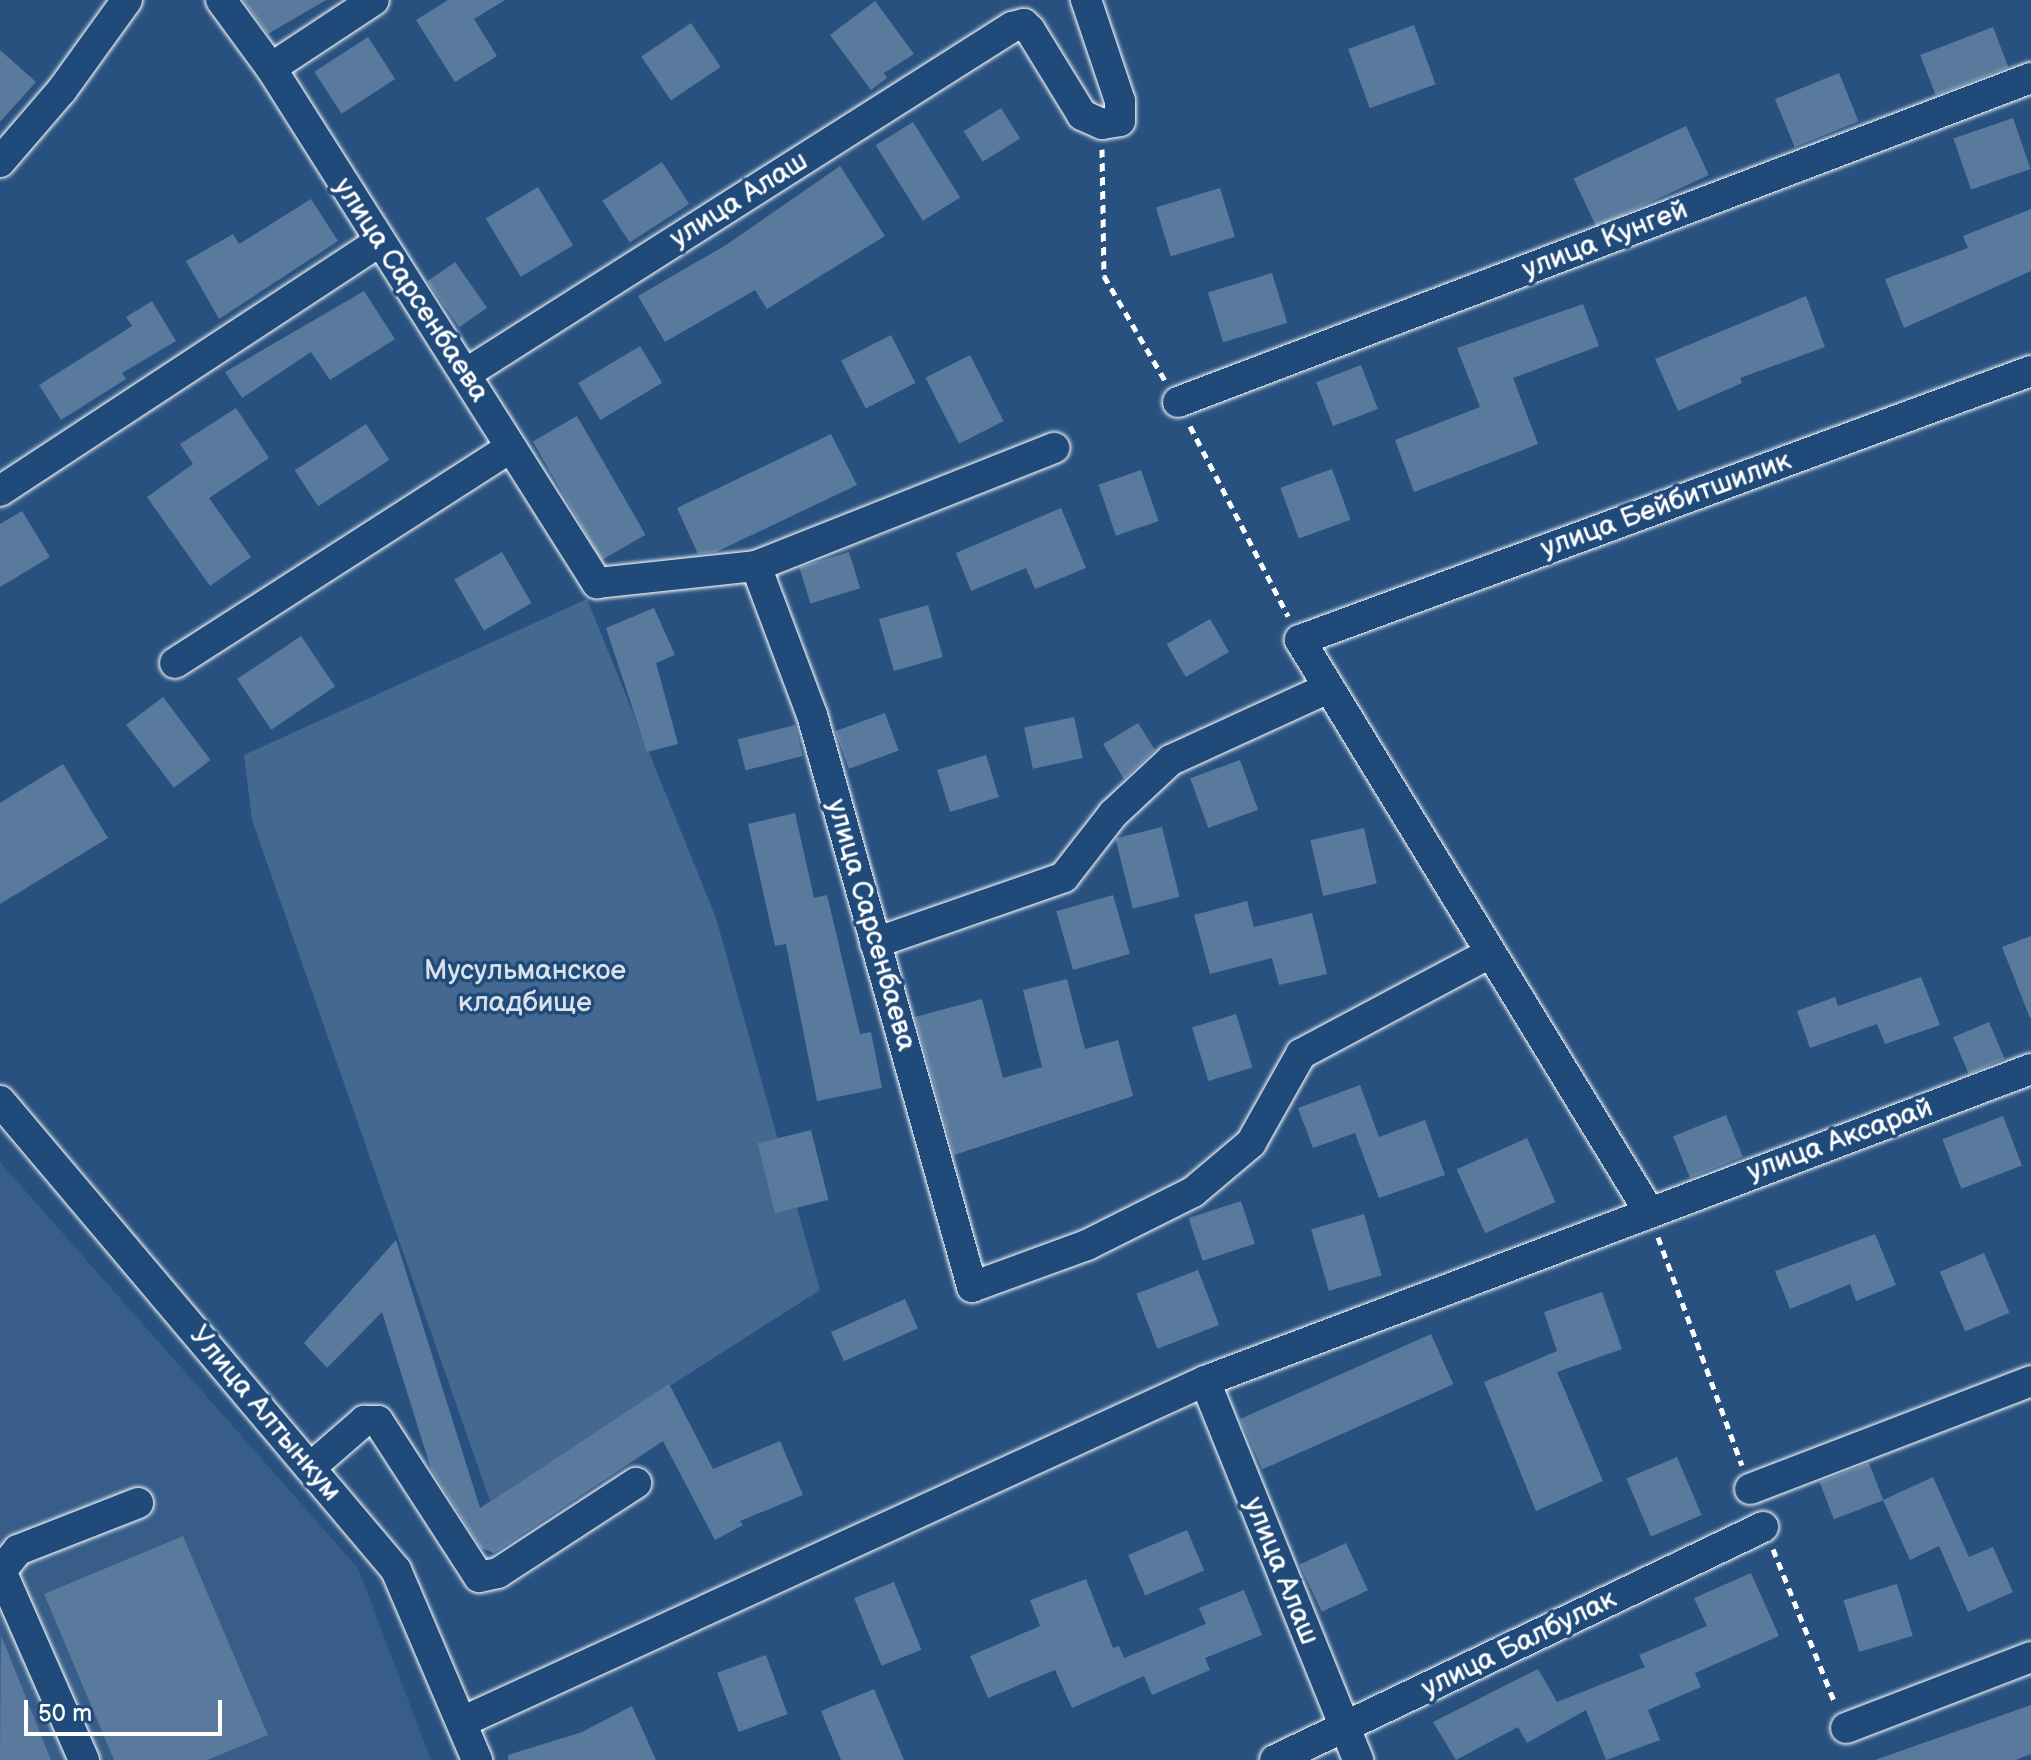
<!DOCTYPE html>
<meta charset="utf-8">
<style>
body{margin:0}
#map{position:relative;width:2031px;height:1760px;overflow:hidden;background:#28517f;font-family:"Balsamiq Sans",sans-serif}
div>[style]{position:absolute}
[style*='--x']{left:calc(var(--x)*1px);top:calc(var(--y)*1px);width:calc(var(--w)*1px);rotate:calc(var(--a)*1deg)}
.built>*{inset:0;background:#375d88}
.green>*{inset:0;background:#446890}
.building>*{inset:0;background:#5a7a9d;transform-origin:0 0}
.path>*{height:5px;margin-top:-2.5px;transform-origin:0;background:repeating-linear-gradient(90deg,#fff 0 8px,transparent 0 14px)}
.roads{filter:drop-shadow(0 0 2px #fff) drop-shadow(0 0 2px #fff)}
.minor>*{height:30px;margin:-15px;padding:0 15px;transform-origin:15px;border-radius:15px;background:#1f4a7a}
span{translate:-50% -50%;white-space:nowrap;text-align:center;line-height:1.15;-webkit-text-stroke:7px #1f4a7a;paint-order:stroke}
.street-label{font-size:28px;color:#fff}
.park-label{font-size:28px;color:#dae1e9}
.scale{position:absolute;left:24px;top:1700px;width:198px;height:36px;box-sizing:border-box;border:4px solid #fff;border-top:0;padding-left:10px;font-size:24px;line-height:28px;white-space:nowrap;color:#fff;-webkit-text-stroke:6px #1f4a7a;paint-order:stroke}
</style>
<div id="map">
<div class="built">
<i style="clip-path:polygon(0 1162px,358px 1568px,431px 1760px,0 1760px)"></i>
</div>
<div class="green">
<i style="clip-path:polygon(587px 599px,716px 918px,820px 1290px,490px 1501px,252px 820px,244px 755px)"></i>
</div>
<div class="building">
<i style="clip-path:polygon(243px 0,326px 0,268px 34px)"></i>
<i style="clip-path:polygon(448px 0,505px 0,474px 19px,497px 56px,455px 82px,416px 20px)"></i>
<i style="clip-path:polygon(875px 1px,914px 54px,884px 73px,887px 78px,871px 90px,830px 35px)"></i>
<i style="left:691px;top:23px;width:53px;height:60px;rotate:56deg"></i>
<i style="left:1414px;top:25px;width:63px;height:70px;rotate:70deg"></i>
<i style="left:1993px;top:27px;width:43px;height:78px;rotate:69deg"></i>
<i style="left:368px;top:37px;width:50px;height:64px;rotate:57deg"></i>
<i style="clip-path:polygon(0 50px,36px 82px,0 122px)"></i>
<i style="left:1839px;top:73px;width:52px;height:69px;rotate:68deg"></i>
<i style="left:1001px;top:108px;width:36px;height:44px;rotate:58deg"></i>
<i style="left:2013px;top:118px;width:54px;height:63px;rotate:71deg"></i>
<i style="left:913px;top:122px;width:89px;height:44px;rotate:58deg"></i>
<i style="left:1686px;top:126px;width:54px;height:124px;rotate:65deg"></i>
<i style="left:662px;top:162px;width:50px;height:71px;rotate:57deg"></i>
<i style="clip-path:polygon(840px 166px,885px 236px,767px 309px,755px 290px,665px 342px,638px 296px,726px 245px)"></i>
<i style="left:538px;top:187px;width:68px;height:61px;rotate:59deg"></i>
<i style="left:1220px;top:188px;width:51px;height:67px;rotate:73deg"></i>
<i style="clip-path:polygon(311px 199px,338px 241px,219px 319px,186px 261px,233px 234px,239px 244px)"></i>
<i style="clip-path:polygon(2031px 209px,2031px 271px,1904px 328px,1885px 279px,1968px 248px,1963px 236px)"></i>
<i style="left:455px;top:262px;width:56px;height:34px;rotate:55deg"></i>
<i style="left:1272px;top:273px;width:52px;height:67px;rotate:73deg"></i>
<i style="clip-path:polygon(364px 291px,395px 339px,330px 380px,311px 352px,242px 398px,225px 372px)"></i>
<i style="clip-path:polygon(1806px 296px,1825px 347px,1740px 378px,1742px 383px,1678px 411px,1655px 359px)"></i>
<i style="clip-path:polygon(152px 301px,176px 341px,122px 373px,126px 379px,61px 420px,39px 385px,132px 326px,126px 317px)"></i>
<i style="clip-path:polygon(1583px 304px,1599px 346px,1513px 378px,1538px 444px,1414px 492px,1395px 440px,1480px 407px,1457px 348px)"></i>
<i style="left:891px;top:335px;width:54px;height:56px;rotate:63deg"></i>
<i style="left:640px;top:346px;width:43px;height:72px;rotate:59deg"></i>
<i style="left:970px;top:355px;width:74px;height:50px;rotate:63deg"></i>
<i style="left:1361px;top:365px;width:47px;height:48px;rotate:69deg"></i>
<i style="clip-path:polygon(236px 408px,269px 458px,209px 498px,251px 557px,210px 586px,147px 497px,193px 464px,180px 444px)"></i>
<i style="left:577px;top:416px;width:137px;height:51px;rotate:60deg"></i>
<i style="left:366px;top:424px;width:43px;height:85px;rotate:57deg"></i>
<i style="clip-path:polygon(831px 434px,857px 485px,716px 552px,698px 554px,677px 508px)"></i>
<i style="left:1332px;top:469px;width:54px;height:55px;rotate:70deg"></i>
<i style="left:1141px;top:470px;width:54px;height:45px;rotate:71deg"></i>
<i style="clip-path:polygon(1061px 508px,1086px 568px,1035px 589px,1026px 568px,971px 591px,956px 553px)"></i>
<i style="clip-path:polygon(22px 511px,50px 557px,0 587px,0 524px)"></i>
<i style="left:502px;top:552px;width:59px;height:55px;rotate:60deg"></i>
<i style="left:849px;top:552px;width:38px;height:52px;rotate:73deg"></i>
<i style="left:928px;top:605px;width:54px;height:51px;rotate:74deg"></i>
<i style="clip-path:polygon(654px 608px,675px 655px,656px 663px,678px 744px,647px 752px,606px 628px)"></i>
<i style="left:1210px;top:619px;width:38px;height:50px;rotate:60deg"></i>
<i style="left:301px;top:636px;width:61px;height:77px;rotate:56deg"></i>
<i style="left:163px;top:697px;width:79px;height:46px;rotate:53deg"></i>
<i style="left:885px;top:713px;width:40px;height:53px;rotate:70deg"></i>
<i style="left:1074px;top:717px;width:42px;height:51px;rotate:78deg"></i>
<i style="clip-path:polygon(1138px 723px,1155px 750px,1124px 779px,1103px 744px)"></i>
<i style="left:795px;top:725px;width:32px;height:59px;rotate:76deg"></i>
<i style="left:986px;top:755px;width:44px;height:51px;rotate:73deg"></i>
<i style="left:1240px;top:760px;width:53px;height:53px;rotate:70deg"></i>
<i style="clip-path:polygon(63px 764px,108px 838px,0 904px,0 803px)"></i>
<i style="clip-path:polygon(795px 813px,814px 898px,827px 895px,860px 1034px,871px 1032px,882px 1088px,817px 1101px,786px 944px,775px 946px,748px 824px)"></i>
<i style="left:1162px;top:827px;width:72px;height:48px;rotate:76deg"></i>
<i style="left:1364px;top:828px;width:57px;height:55px;rotate:77deg"></i>
<i style="left:1113px;top:895px;width:61px;height:59px;rotate:74deg"></i>
<i style="clip-path:polygon(1247px 901px,1254px 927px,1312px 913px,1327px 974px,1279px 985px,1272px 958px,1210px 974px,1194px 915px)"></i>
<i style="clip-path:polygon(2031px 936px,2031px 1017px,2030px 1018px,2002px 947px)"></i>
<i style="clip-path:polygon(1921px 977px,1940px 1025px,1885px 1044px,1877px 1024px,1810px 1048px,1797px 1011px,1835px 997px,1838px 1006px)"></i>
<i style="clip-path:polygon(1067px 979px,1085px 1049px,1118px 1040px,1133px 1096px,954px 1155px,915px 1017px,982px 999px,1003px 1078px,1042px 1067px,1023px 990px)"></i>
<i style="left:1236px;top:1014px;width:56px;height:46px;rotate:73deg"></i>
<i style="left:1989px;top:1022px;width:40px;height:39px;rotate:67deg"></i>
<i style="clip-path:polygon(1360px 1085px,1379px 1137px,1425px 1120px,1445px 1175px,1379px 1198px,1355px 1133px,1313px 1148px,1298px 1108px)"></i>
<i style="left:1726px;top:1115px;width:45px;height:57px;rotate:68deg"></i>
<i style="left:2003px;top:1116px;width:53px;height:65px;rotate:69deg"></i>
<i style="left:811px;top:1130px;width:72px;height:55px;rotate:76deg"></i>
<i style="left:1527px;top:1138px;width:70px;height:77px;rotate:66deg"></i>
<i style="left:1241px;top:1201px;width:45px;height:55px;rotate:72deg"></i>
<i style="left:1364px;top:1214px;width:64px;height:55px;rotate:74deg"></i>
<i style="clip-path:polygon(1875px 1234px,1896px 1285px,1856px 1301px,1850px 1284px,1790px 1309px,1775px 1271px)"></i>
<i style="clip-path:polygon(396px 1240px,480px 1508px,669px 1384px,713px 1469px,780px 1441px,803px 1495px,740px 1521px,743px 1525px,715px 1540px,663px 1441px,494px 1553px,481px 1548px,431px 1469px,382px 1312px,327px 1368px,304px 1343px)"></i>
<i style="left:1984px;top:1253px;width:65px;height:48px;rotate:67deg"></i>
<i style="left:1198px;top:1270px;width:59px;height:66px;rotate:69deg"></i>
<i style="clip-path:polygon(1602px 1292px,1622px 1349px,1557px 1372px,1603px 1481px,1536px 1511px,1484px 1382px,1557px 1351px,1544px 1312px)"></i>
<i style="left:905px;top:1299px;width:32px;height:81px;rotate:66deg"></i>
<i style="left:1431px;top:1334px;width:55px;height:209px;rotate:66deg"></i>
<i style="left:1677px;top:1457px;width:63px;height:55px;rotate:67deg"></i>
<i style="left:1869px;top:1463px;width:40px;height:53px;rotate:69deg"></i>
<i style="clip-path:polygon(1933px 1477px,1969px 1557px,1993px 1547px,2013px 1592px,1968px 1612px,1939px 1546px,1910px 1560px,1883px 1500px)"></i>
<i style="left:1187px;top:1530px;width:44px;height:64px;rotate:67deg"></i>
<i style="clip-path:polygon(183px 1536px,268px 1735px,207px 1760px,114px 1760px,44px 1594px)"></i>
<i style="left:1346px;top:1543px;width:52px;height:51px;rotate:65deg"></i>
<i style="clip-path:polygon(1751px 1573px,1779px 1636px,1695px 1673px,1701px 1687px,1648px 1710px,1660px 1740px,1606px 1760px,1586px 1710px,1527px 1743px,1518px 1727px,1456px 1760px,1433px 1722px,1538px 1669px,1557px 1702px,1645px 1667px,1639px 1655px,1707px 1626px,1694px 1598px)"></i>
<i style="clip-path:polygon(1086px 1579px,1113px 1648px,1119px 1646px,1124px 1658px,1206px 1624px,1199px 1608px,1244px 1590px,1262px 1635px,1205px 1658px,1210px 1670px,1152px 1695px,1144px 1676px,1072px 1708px,1055px 1670px,988px 1698px,970px 1656px,1040px 1626px,1030px 1600px)"></i>
<i style="left:894px;top:1582px;width:73px;height:43px;rotate:68deg"></i>
<i style="left:1897px;top:1584px;width:54px;height:56px;rotate:73deg"></i>
<i style="clip-path:polygon(1px 1635px,51px 1760px,0 1760px)"></i>
<i style="left:766px;top:1655px;width:63px;height:52px;rotate:70deg"></i>
<i style="clip-path:polygon(874px 1689px,904px 1760px,841px 1760px,821px 1711px)"></i>
<i style="clip-path:polygon(2031px 1705px,2031px 1754px,2016px 1760px,1875px 1760px)"></i>
<i style="clip-path:polygon(632px 1706px,656px 1760px,508px 1760px,508px 1755px,582px 1732px)"></i>
</div>
<div class="path">
<i style="--x:1102;--y:149;--w:127;--a:89.1"></i>
<i style="--x:1104;--y:276;--w:123;--a:59.7"></i>
<i style="--x:1190;--y:426;--w:214;--a:62.7"></i>
<i style="--x:1658;--y:1237;--w:243;--a:69.8"></i>
<i style="--x:1773;--y:1549;--w:166;--a:68.1"></i>
</div>
<div class="roads">
<div class="minor">
<i style="--x:221;--y:0;--w:84;--a:53.7"></i>
<i style="--x:271;--y:68;--w:610;--a:57.67"></i>
<i style="--x:597;--y:583;--w:160;--a:-6.1"></i>
<i style="--x:756;--y:566;--w:321;--a:-21.6"></i>
<i style="--x:271;--y:68;--w:123;--a:-33.4"></i>
<i style="--x:0;--y:162;--w:95;--a:-49.3"></i>
<i style="--x:62;--y:90;--w:111;--a:-54.2"></i>
<i style="--x:467;--y:373;--w:646;--a:-32.41"></i>
<i style="--x:1012;--y:27;--w:12;--a:-14"></i>
<i style="--x:1024;--y:24;--w:8;--a:45"></i>
<i style="--x:1030;--y:30;--w:100;--a:58.5"></i>
<i style="--x:1082;--y:115;--w:22;--a:24"></i>
<i style="--x:1102;--y:124;--w:18;--a:-9"></i>
<i style="--x:1120;--y:121;--w:20;--a:-90"></i>
<i style="--x:1120;--y:101;--w:107;--a:-108.6"></i>
<i style="--x:1178;--y:402;--w:912;--a:-20.8"></i>
<i style="--x:0;--y:491;--w:453;--a:-33.3"></i>
<i style="--x:756;--y:566;--w:159;--a:69.4"></i>
<i style="--x:812;--y:715;--w:594;--a:74.37"></i>
<i style="--x:972;--y:1287;--w:122;--a:-20.1"></i>
<i style="--x:1087;--y:1245;--w:119;--a:-26.6"></i>
<i style="--x:1193;--y:1192;--w:76;--a:-40.2"></i>
<i style="--x:1251;--y:1143;--w:102;--a:-60.7"></i>
<i style="--x:1301;--y:1054;--w:214;--a:-28.1"></i>
<i style="--x:175;--y:663;--w:398;--a:-32.7"></i>
<i style="--x:875;--y:943;--w:200;--a:-19.2"></i>
<i style="--x:1064;--y:877;--w:80;--a:-52.1"></i>
<i style="--x:1113;--y:814;--w:79;--a:-43"></i>
<i style="--x:1171;--y:760;--w:173;--a:-24.6"></i>
<i style="--x:0;--y:1101;--w:614;--a:49.82"></i>
<i style="--x:396;--y:1570;--w:207;--a:66.9"></i>
<i style="--x:1648;--y:1210;--w:668;--a:-121.41"></i>
<i style="--x:1300;--y:640;--w:779;--a:-20.2"></i>
<i style="--x:1205;--y:1381;--w:409;--a:68"></i>
<i style="--x:310;--y:1468;--w:72;--a:-41"></i>
<i style="--x:364;--y:1421;--w:14;--a:0"></i>
<i style="--x:378;--y:1421;--w:186;--a:57.1"></i>
<i style="--x:479;--y:1577;--w:19;--a:-12"></i>
<i style="--x:498;--y:1573;--w:165;--a:-33.1"></i>
<i style="--x:1750;--y:1489;--w:301;--a:-21"></i>
<i style="--x:464;--y:1721;--w:815;--a:-24.65"></i>
<i style="--x:1205;--y:1381;--w:883;--a:-20.69"></i>
<i style="--x:1846;--y:1728;--w:198;--a:-21"></i>
<i style="--x:84;--y:1760;--w:206;--a:-113.7"></i>
<i style="--x:1;--y:1571;--w:27;--a:-51"></i>
<i style="--x:18;--y:1550;--w:129;--a:-21.4"></i>
<i style="--x:1275;--y:1760;--w:541;--a:-25.52"></i>
</div>
</div>
<div class="street-label">
<span style="left:739px;top:200px;rotate:-32deg">улица Алаш</span>
<span style="left:1605px;top:240px;rotate:-21deg">улица Кунгей</span>
<span style="left:411px;top:290px;rotate:57deg">улица Сарсенбаева</span>
<span style="left:1666px;top:505px;rotate:-20deg">улица Бейбитшилик</span>
<span style="left:871px;top:925px;rotate:74deg">улица Сарсенбаева</span>
<span style="left:1840px;top:1140px;rotate:-20deg">улица Аксарай</span>
<span style="left:265px;top:1414px;rotate:50deg">Улица Алтынкум</span>
<span style="left:1281px;top:1571px;rotate:68deg">улица Алаш</span>
<span style="left:1519px;top:1644px;rotate:-26deg">улица Балбулак</span>
</div>
<div class="park-label">
<span style="left:525px;top:987px">Мусульманское<br>кладбище</span>
</div>
<div class="scale">50 m</div>
</div>
